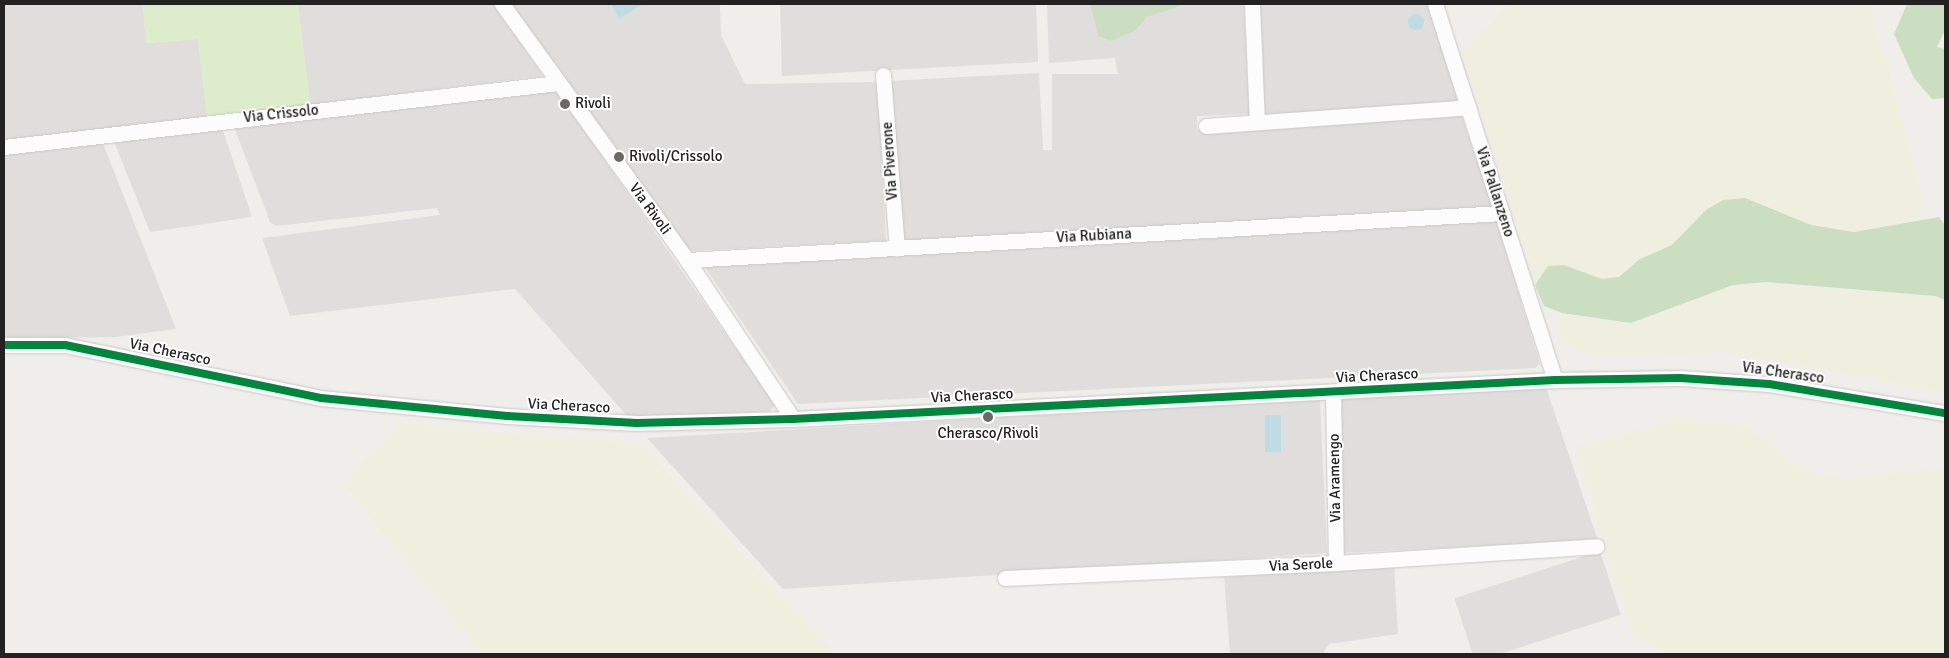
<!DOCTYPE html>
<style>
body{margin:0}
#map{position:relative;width:1949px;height:658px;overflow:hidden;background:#f0eeeb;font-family:Signika,sans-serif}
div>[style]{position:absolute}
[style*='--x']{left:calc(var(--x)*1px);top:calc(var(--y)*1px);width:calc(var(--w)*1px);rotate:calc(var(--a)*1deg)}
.residential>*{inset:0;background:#dfdedc;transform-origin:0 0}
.farmland>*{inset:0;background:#efefdf}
.grass>*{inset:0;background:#ddeccb}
.forest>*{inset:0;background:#cbdec1}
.water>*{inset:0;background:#bfdbe3;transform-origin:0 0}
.round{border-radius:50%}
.roads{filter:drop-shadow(0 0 1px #c9c8c7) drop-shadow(0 0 1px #c9c8c7)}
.minor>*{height:15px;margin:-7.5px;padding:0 7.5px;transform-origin:7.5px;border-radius:7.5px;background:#fdfcfc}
.cycleway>*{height:8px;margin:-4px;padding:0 4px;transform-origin:4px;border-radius:4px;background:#00873e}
.dots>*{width:14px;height:14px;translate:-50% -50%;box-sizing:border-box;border:2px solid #fff;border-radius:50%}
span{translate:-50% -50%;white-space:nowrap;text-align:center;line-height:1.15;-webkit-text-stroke:4px #fff;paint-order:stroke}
.poi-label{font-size:15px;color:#222}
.left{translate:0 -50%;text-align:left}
.street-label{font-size:15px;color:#222}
.frame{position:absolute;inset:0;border:5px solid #222;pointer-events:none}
</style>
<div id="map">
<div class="residential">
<i style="clip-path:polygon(4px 4px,143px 4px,146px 43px,198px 39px,207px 117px,4px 141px)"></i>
<i style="clip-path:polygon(298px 4px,494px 4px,543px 76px,310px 105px)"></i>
<i style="clip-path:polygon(512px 4px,720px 4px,721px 35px,745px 84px,878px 82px,886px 241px,688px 251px)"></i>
<i style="clip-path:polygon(780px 4px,1036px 4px,1038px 62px,782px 76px)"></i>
<i style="clip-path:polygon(1047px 4px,1090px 4px,1098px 36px,1135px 31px,1146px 17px,1178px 7px,1179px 4px,1244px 4px,1249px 114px,1197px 116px,1197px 130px,1461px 115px,1494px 208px,901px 241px,889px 81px,1039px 73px,1043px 150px,1052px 150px,1052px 74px,1118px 74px,1115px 58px,1049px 63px)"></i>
<i style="clip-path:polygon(1258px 4px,1427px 4px,1460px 101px,1263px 115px)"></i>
<i style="clip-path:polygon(556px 90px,775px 405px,770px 411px,629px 418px,515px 289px,290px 316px,262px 238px,440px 215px,437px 208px,276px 226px,270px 222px,233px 124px,440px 105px)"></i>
<i style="clip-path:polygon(222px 128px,252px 217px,150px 232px,113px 139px)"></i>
<i style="clip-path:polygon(102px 141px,176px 329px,116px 337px,31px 338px,4px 341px,4px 154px)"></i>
<i style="clip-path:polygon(1496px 219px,1540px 364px,1535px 368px,798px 404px,702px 263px)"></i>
<i style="clip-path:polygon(1546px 388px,1598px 540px,1343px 553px,1336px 398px)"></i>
<i style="clip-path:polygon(1320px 399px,1327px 553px,783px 589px,647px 438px)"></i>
<i style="left:1600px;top:551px;width:67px;height:153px;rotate:72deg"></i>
<i style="clip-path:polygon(1394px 566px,1398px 634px,1329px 644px,1323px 654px,1230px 654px,1224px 577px)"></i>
</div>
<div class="farmland">
<i style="clip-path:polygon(1510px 4px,1870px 4px,1924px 200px,1918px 220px,1854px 232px,1811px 225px,1745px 198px,1706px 210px,1672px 245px,1640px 259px,1619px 277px,1602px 279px,1564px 265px,1548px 266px,1535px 285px,1462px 54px)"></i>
<i style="clip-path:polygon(1766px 282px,1935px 296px,1945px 300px,1945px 393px,1724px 352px,1593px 357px,1568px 347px,1556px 330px,1562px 313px,1631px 323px,1733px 285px)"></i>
<i style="clip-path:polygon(1679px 418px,1730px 422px,1766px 438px,1791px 464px,1831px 479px,1937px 469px,1945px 472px,1945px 654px,1669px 654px,1630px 631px,1576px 448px)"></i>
<i style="clip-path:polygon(399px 423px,641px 444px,835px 654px,483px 654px,344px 485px)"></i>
</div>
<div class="grass">
<i style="clip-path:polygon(143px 4px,298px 4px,310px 105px,207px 117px,198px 39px,146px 43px)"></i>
</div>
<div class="forest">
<i style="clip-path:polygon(1090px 4px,1179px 4px,1179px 7px,1147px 17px,1135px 31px,1111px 41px,1098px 36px)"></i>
<i style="clip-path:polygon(1907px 4px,1945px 4px,1945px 30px,1937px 47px,1945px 49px,1945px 98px,1932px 99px,1914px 78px,1894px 34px)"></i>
<i style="clip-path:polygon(1745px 198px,1811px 225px,1854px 232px,1939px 217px,1945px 225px,1945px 300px,1935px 296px,1766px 282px,1733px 285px,1631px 323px,1562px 313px,1544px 306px,1535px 285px,1548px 266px,1564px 265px,1602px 279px,1619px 277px,1640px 259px,1672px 245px,1706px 210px,1723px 200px)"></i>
</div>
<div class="water">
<i style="clip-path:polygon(611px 4px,643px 4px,619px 19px)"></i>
<i class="round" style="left:1408px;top:14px;width:16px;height:16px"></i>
<i style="left:1265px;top:415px;width:16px;height:37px"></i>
</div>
<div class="roads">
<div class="minor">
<i style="--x:502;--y:4;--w:316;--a:54.1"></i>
<i style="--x:687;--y:260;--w:191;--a:56.3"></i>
<i style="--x:1252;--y:4;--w:118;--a:87.6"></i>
<i style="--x:1435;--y:4;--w:395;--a:72.3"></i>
<i style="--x:883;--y:75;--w:174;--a:85.4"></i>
<i style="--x:1206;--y:126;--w:263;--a:-4.1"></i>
<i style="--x:4;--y:147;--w:558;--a:-6.59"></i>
<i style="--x:687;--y:260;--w:816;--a:-3.3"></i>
<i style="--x:4;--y:345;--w:61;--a:0"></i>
<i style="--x:65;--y:345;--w:261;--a:11.7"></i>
<i style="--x:321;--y:398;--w:187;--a:5.5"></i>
<i style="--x:507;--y:416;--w:130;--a:3.1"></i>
<i style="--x:637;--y:423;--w:156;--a:-1.5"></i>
<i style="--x:793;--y:419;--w:763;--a:-2.93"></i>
<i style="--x:1555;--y:380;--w:125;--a:-0.9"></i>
<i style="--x:1680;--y:378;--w:89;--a:3.9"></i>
<i style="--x:1769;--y:384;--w:178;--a:9.4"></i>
<i style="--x:1333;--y:392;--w:171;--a:89"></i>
<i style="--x:1005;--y:578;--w:331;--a:-2.6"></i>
<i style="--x:1336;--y:563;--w:261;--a:-3.7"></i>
</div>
</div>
<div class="cycleway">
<i style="--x:4;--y:345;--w:61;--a:0"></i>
<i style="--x:65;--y:345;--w:261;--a:11.7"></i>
<i style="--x:321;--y:398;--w:187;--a:5.5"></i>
<i style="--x:507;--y:416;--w:130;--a:3.1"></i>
<i style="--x:637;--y:423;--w:156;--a:-1.5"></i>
<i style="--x:793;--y:419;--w:763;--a:-2.93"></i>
<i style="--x:1555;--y:380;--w:125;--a:-0.9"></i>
<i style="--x:1680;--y:378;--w:89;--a:3.9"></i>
<i style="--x:1769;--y:384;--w:178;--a:9.4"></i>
</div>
<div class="dots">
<i style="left:565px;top:104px;background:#6a6968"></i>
<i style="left:619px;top:157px;background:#6a6968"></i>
<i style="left:988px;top:417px;background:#6a6968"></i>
</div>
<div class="poi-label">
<span class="left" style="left:575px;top:104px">Rivoli</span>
<span class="left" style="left:629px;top:157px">Rivoli/Crissolo</span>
<span style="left:988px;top:434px">Cherasco/Rivoli</span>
</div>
<div class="street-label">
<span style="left:281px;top:114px;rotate:-6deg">Via Crissolo</span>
<span style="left:890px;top:161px;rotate:-94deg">Via Piverone</span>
<span style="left:1495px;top:192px;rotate:72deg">Via Pallanzeno</span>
<span style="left:650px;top:209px;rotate:54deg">Via Rivoli</span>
<span style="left:1094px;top:236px;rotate:-3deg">Via Rubiana</span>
<span style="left:170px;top:352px;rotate:12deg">Via Cherasco</span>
<span style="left:1783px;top:373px;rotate:8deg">Via Cherasco</span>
<span style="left:1377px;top:376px;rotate:-3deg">Via Cherasco</span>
<span style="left:972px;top:396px;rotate:-3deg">Via Cherasco</span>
<span style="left:569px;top:406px;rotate:3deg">Via Cherasco</span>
<span style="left:1335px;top:478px;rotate:-91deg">Via Aramengo</span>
<span style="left:1301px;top:565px;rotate:-3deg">Via Serole</span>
</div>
<div class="frame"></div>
</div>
